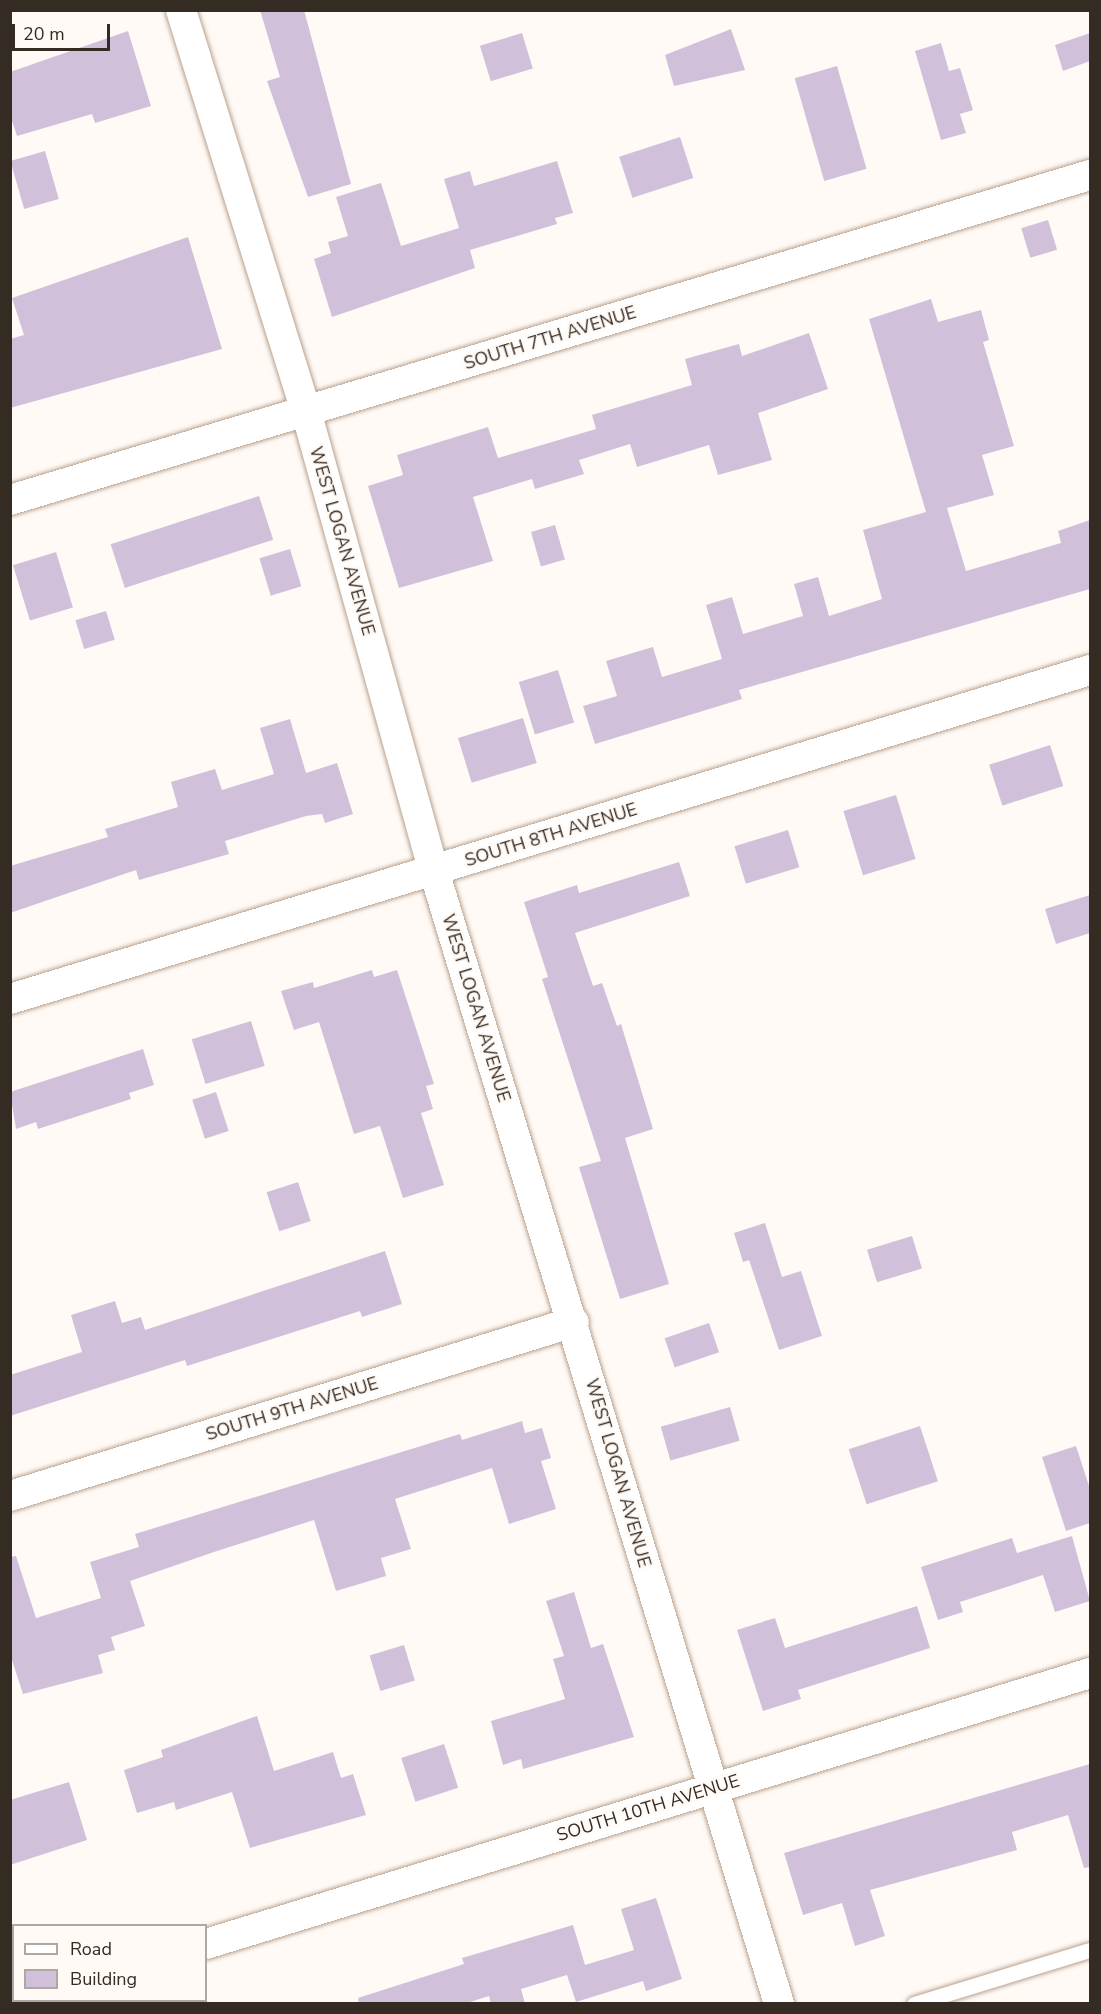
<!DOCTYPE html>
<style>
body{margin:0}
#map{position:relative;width:1101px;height:2014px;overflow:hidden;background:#fffaf6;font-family:"Nunito Sans",sans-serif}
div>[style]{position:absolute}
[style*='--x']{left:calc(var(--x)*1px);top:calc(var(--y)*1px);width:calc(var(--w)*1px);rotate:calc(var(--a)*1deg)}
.building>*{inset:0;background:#d1c0da;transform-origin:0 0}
.roads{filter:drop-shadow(0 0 2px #b9a18d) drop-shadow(0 0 2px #b9a18d)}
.service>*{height:15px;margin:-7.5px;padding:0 7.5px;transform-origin:7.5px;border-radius:7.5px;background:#fff}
.minor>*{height:30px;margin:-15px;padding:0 15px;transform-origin:15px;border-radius:15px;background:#fff}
span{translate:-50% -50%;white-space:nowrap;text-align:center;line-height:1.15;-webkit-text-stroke:5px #fffaf6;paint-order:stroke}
.street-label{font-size:18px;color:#342b23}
.frame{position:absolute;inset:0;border:12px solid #342b23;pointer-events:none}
.legend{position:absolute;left:12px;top:1924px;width:195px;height:78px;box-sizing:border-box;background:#fffaf6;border:2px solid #aea7a2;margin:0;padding:8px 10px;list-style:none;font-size:18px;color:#342b23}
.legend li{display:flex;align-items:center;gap:12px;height:30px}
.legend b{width:30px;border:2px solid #aea7a2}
.scale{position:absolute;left:12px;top:24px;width:98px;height:27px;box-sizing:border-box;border:3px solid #342b23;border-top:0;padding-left:8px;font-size:18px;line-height:21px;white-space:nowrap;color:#342b23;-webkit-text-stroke:4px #fffaf6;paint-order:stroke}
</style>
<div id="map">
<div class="building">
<i style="clip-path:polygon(260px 10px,304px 10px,351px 184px,308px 197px,267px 81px,280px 77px)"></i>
<i style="clip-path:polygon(731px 29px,745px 70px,674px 86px,665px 55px)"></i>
<i style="clip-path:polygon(128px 31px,151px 106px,95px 123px,92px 114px,17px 136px,10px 115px,10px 72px)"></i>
<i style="left:522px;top:33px;width:37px;height:44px;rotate:73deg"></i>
<i style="clip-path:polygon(1090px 33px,1090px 61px,1063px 71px,1055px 45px)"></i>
<i style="clip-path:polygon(941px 43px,949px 71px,960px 68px,973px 110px,960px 114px,966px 133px,941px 140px,915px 51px)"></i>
<i style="left:837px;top:66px;width:107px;height:44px;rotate:74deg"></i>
<i style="left:680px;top:137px;width:43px;height:64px;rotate:72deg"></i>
<i style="left:45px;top:151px;width:50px;height:36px;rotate:74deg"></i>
<i style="clip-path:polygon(557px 161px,573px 213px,555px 218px,557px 224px,470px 250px,475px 268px,332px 317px,314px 259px,331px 253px,328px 242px,348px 236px,336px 197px,381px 183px,401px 246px,459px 228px,444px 179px,470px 171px,474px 186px)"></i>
<i style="left:1048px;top:220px;width:31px;height:28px;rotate:73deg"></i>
<i style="clip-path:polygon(188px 237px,222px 349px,10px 408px,10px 339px,24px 335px,12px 298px)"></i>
<i style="clip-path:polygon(931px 299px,938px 322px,981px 310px,989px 340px,983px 342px,1014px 446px,982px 455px,994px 495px,947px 508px,966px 571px,1061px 543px,1058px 531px,1090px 520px,1090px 589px,739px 690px,742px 699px,595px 744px,583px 706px,617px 696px,606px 661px,653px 647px,662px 677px,722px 659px,706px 605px,732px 597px,743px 634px,803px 616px,794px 584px,818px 577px,829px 616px,882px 599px,863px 530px,926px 512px,869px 319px)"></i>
<i style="clip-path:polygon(809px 333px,828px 389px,758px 413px,772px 460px,718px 475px,709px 445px,637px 467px,630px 444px,579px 460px,584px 474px,535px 489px,532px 479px,473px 497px,493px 561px,399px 588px,368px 486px,403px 475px,397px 455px,488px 427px,498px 458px,596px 429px,592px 415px,692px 385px,685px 359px,739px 344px,742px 356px)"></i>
<i style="left:259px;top:496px;width:46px;height:156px;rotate:72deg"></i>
<i style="left:555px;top:525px;width:36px;height:25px;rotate:74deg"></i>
<i style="left:290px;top:549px;width:39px;height:32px;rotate:73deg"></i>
<i style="left:56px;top:552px;width:58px;height:45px;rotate:73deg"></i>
<i style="left:106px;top:611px;width:30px;height:32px;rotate:73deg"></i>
<i style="left:558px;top:670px;width:55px;height:41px;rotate:73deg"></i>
<i style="left:523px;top:718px;width:47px;height:68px;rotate:73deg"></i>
<i style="clip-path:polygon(290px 719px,306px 773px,337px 763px,353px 814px,325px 823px,322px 814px,306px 816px,225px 841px,229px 854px,139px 880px,136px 870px,10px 913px,10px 866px,108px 837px,105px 829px,178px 807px,171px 782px,215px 769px,222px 790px,274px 774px,260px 728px)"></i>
<i style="left:1050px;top:745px;width:43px;height:64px;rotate:72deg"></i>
<i style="left:896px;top:795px;width:67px;height:55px;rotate:73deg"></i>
<i style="left:788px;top:830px;width:39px;height:56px;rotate:73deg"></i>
<i style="clip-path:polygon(679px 862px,690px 896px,575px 933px,593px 986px,602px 983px,617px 1026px,621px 1024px,653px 1129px,625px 1138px,669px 1284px,620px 1299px,579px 1167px,601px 1161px,542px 979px,548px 977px,524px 902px,577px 885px,579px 893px)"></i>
<i style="clip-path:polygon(1090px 895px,1090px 933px,1056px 944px,1045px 909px)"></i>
<i style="clip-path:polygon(372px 970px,374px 977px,397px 970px,434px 1084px,426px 1086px,433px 1109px,421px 1113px,444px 1185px,403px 1198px,380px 1126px,354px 1134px,319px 1022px,294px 1030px,281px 991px,313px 982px,314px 988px)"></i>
<i style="left:251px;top:1021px;width:47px;height:62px;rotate:73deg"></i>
<i style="clip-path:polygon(143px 1049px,154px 1085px,129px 1093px,131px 1099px,38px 1129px,36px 1122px,16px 1129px,10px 1092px)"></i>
<i style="left:216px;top:1092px;width:41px;height:25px;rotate:72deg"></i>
<i style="left:298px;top:1182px;width:41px;height:33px;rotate:72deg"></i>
<i style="clip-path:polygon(765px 1223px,782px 1277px,801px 1271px,822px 1336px,779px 1350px,749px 1260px,743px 1262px,734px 1233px)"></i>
<i style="left:912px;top:1236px;width:34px;height:47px;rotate:73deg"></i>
<i style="clip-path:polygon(385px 1251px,402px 1304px,362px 1317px,360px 1311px,187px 1366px,185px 1360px,10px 1416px,10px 1375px,82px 1352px,71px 1315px,115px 1301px,122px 1323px,141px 1317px,145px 1330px)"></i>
<i style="left:709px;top:1323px;width:31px;height:47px;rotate:71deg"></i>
<i style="left:730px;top:1407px;width:35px;height:72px;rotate:74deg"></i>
<i style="clip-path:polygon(522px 1421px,525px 1433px,542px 1428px,551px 1458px,541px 1461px,556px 1509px,509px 1524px,492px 1468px,395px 1499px,411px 1549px,381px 1558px,386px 1576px,336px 1591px,314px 1520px,214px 1552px,130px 1581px,145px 1626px,111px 1637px,115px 1650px,98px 1655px,103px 1673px,23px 1694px,10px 1654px,10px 1557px,16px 1556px,36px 1618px,101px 1598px,90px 1562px,139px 1547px,135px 1534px,460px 1434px,462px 1440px)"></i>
<i style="left:920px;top:1426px;width:58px;height:75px;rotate:72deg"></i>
<i style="clip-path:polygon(1076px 1446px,1090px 1489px,1090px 1523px,1066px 1531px,1042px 1457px)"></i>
<i style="clip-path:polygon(1072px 1536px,1090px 1601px,1055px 1612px,1043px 1575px,960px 1602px,963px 1612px,938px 1620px,921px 1567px,1012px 1538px,1017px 1553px)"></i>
<i style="clip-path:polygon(574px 1592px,591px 1648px,603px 1644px,634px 1737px,523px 1769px,521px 1759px,503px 1765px,491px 1721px,565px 1699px,553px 1659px,564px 1656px,546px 1601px)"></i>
<i style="clip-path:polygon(917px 1606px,930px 1648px,798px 1690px,801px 1699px,763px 1711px,737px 1630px,775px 1618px,785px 1648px)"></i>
<i style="left:404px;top:1645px;width:37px;height:36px;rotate:73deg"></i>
<i style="clip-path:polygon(257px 1716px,274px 1771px,333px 1752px,341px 1778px,353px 1774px,366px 1815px,250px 1848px,232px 1792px,176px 1810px,174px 1802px,137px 1813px,124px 1770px,163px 1757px,161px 1750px)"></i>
<i style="left:444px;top:1744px;width:46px;height:45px;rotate:72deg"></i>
<i style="clip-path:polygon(1090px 1764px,1090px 1867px,1084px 1868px,1068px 1815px,1012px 1832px,1017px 1850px,870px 1890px,885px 1936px,855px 1946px,842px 1903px,803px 1915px,784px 1853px)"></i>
<i style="clip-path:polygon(69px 1782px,87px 1840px,10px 1865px,10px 1800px)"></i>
<i style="clip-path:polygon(656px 1898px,682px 1979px,646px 1991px,643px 1981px,576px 2002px,567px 1975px,521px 1989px,525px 2004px,491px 2004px,489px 1996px,464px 2004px,359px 2004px,358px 1998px,464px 1964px,462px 1958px,573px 1925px,585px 1965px,634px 1950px,621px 1909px)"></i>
</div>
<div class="roads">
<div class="service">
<i style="--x:914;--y:2004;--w:184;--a:-17.1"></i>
</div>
<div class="minor">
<i style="--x:181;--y:10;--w:420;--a:72.7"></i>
<i style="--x:306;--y:411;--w:477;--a:74.5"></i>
<i style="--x:434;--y:871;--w:1184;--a:73.06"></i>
<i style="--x:10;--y:500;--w:1128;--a:-16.75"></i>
<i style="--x:10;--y:999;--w:1129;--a:-16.94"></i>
<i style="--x:10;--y:1496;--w:590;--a:-17.15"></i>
<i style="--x:206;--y:1944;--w:925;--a:-17.04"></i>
<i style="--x:15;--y:2004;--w:10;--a:-24"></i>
</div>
</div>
<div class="street-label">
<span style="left:550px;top:338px;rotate:-17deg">SOUTH 7TH AVENUE</span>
<span style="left:342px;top:541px;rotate:74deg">WEST LOGAN AVENUE</span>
<span style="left:551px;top:835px;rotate:-17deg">SOUTH 8TH AVENUE</span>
<span style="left:476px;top:1008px;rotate:73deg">WEST LOGAN AVENUE</span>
<span style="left:292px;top:1409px;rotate:-17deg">SOUTH 9TH AVENUE</span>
<span style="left:618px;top:1473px;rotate:74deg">WEST LOGAN AVENUE</span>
<span style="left:648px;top:1808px;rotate:-17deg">SOUTH 10TH AVENUE</span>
</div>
<div class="frame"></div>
<ul class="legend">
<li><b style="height:8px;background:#fff"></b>Road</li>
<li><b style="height:16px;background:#d1c0da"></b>Building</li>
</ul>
<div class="scale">20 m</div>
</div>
